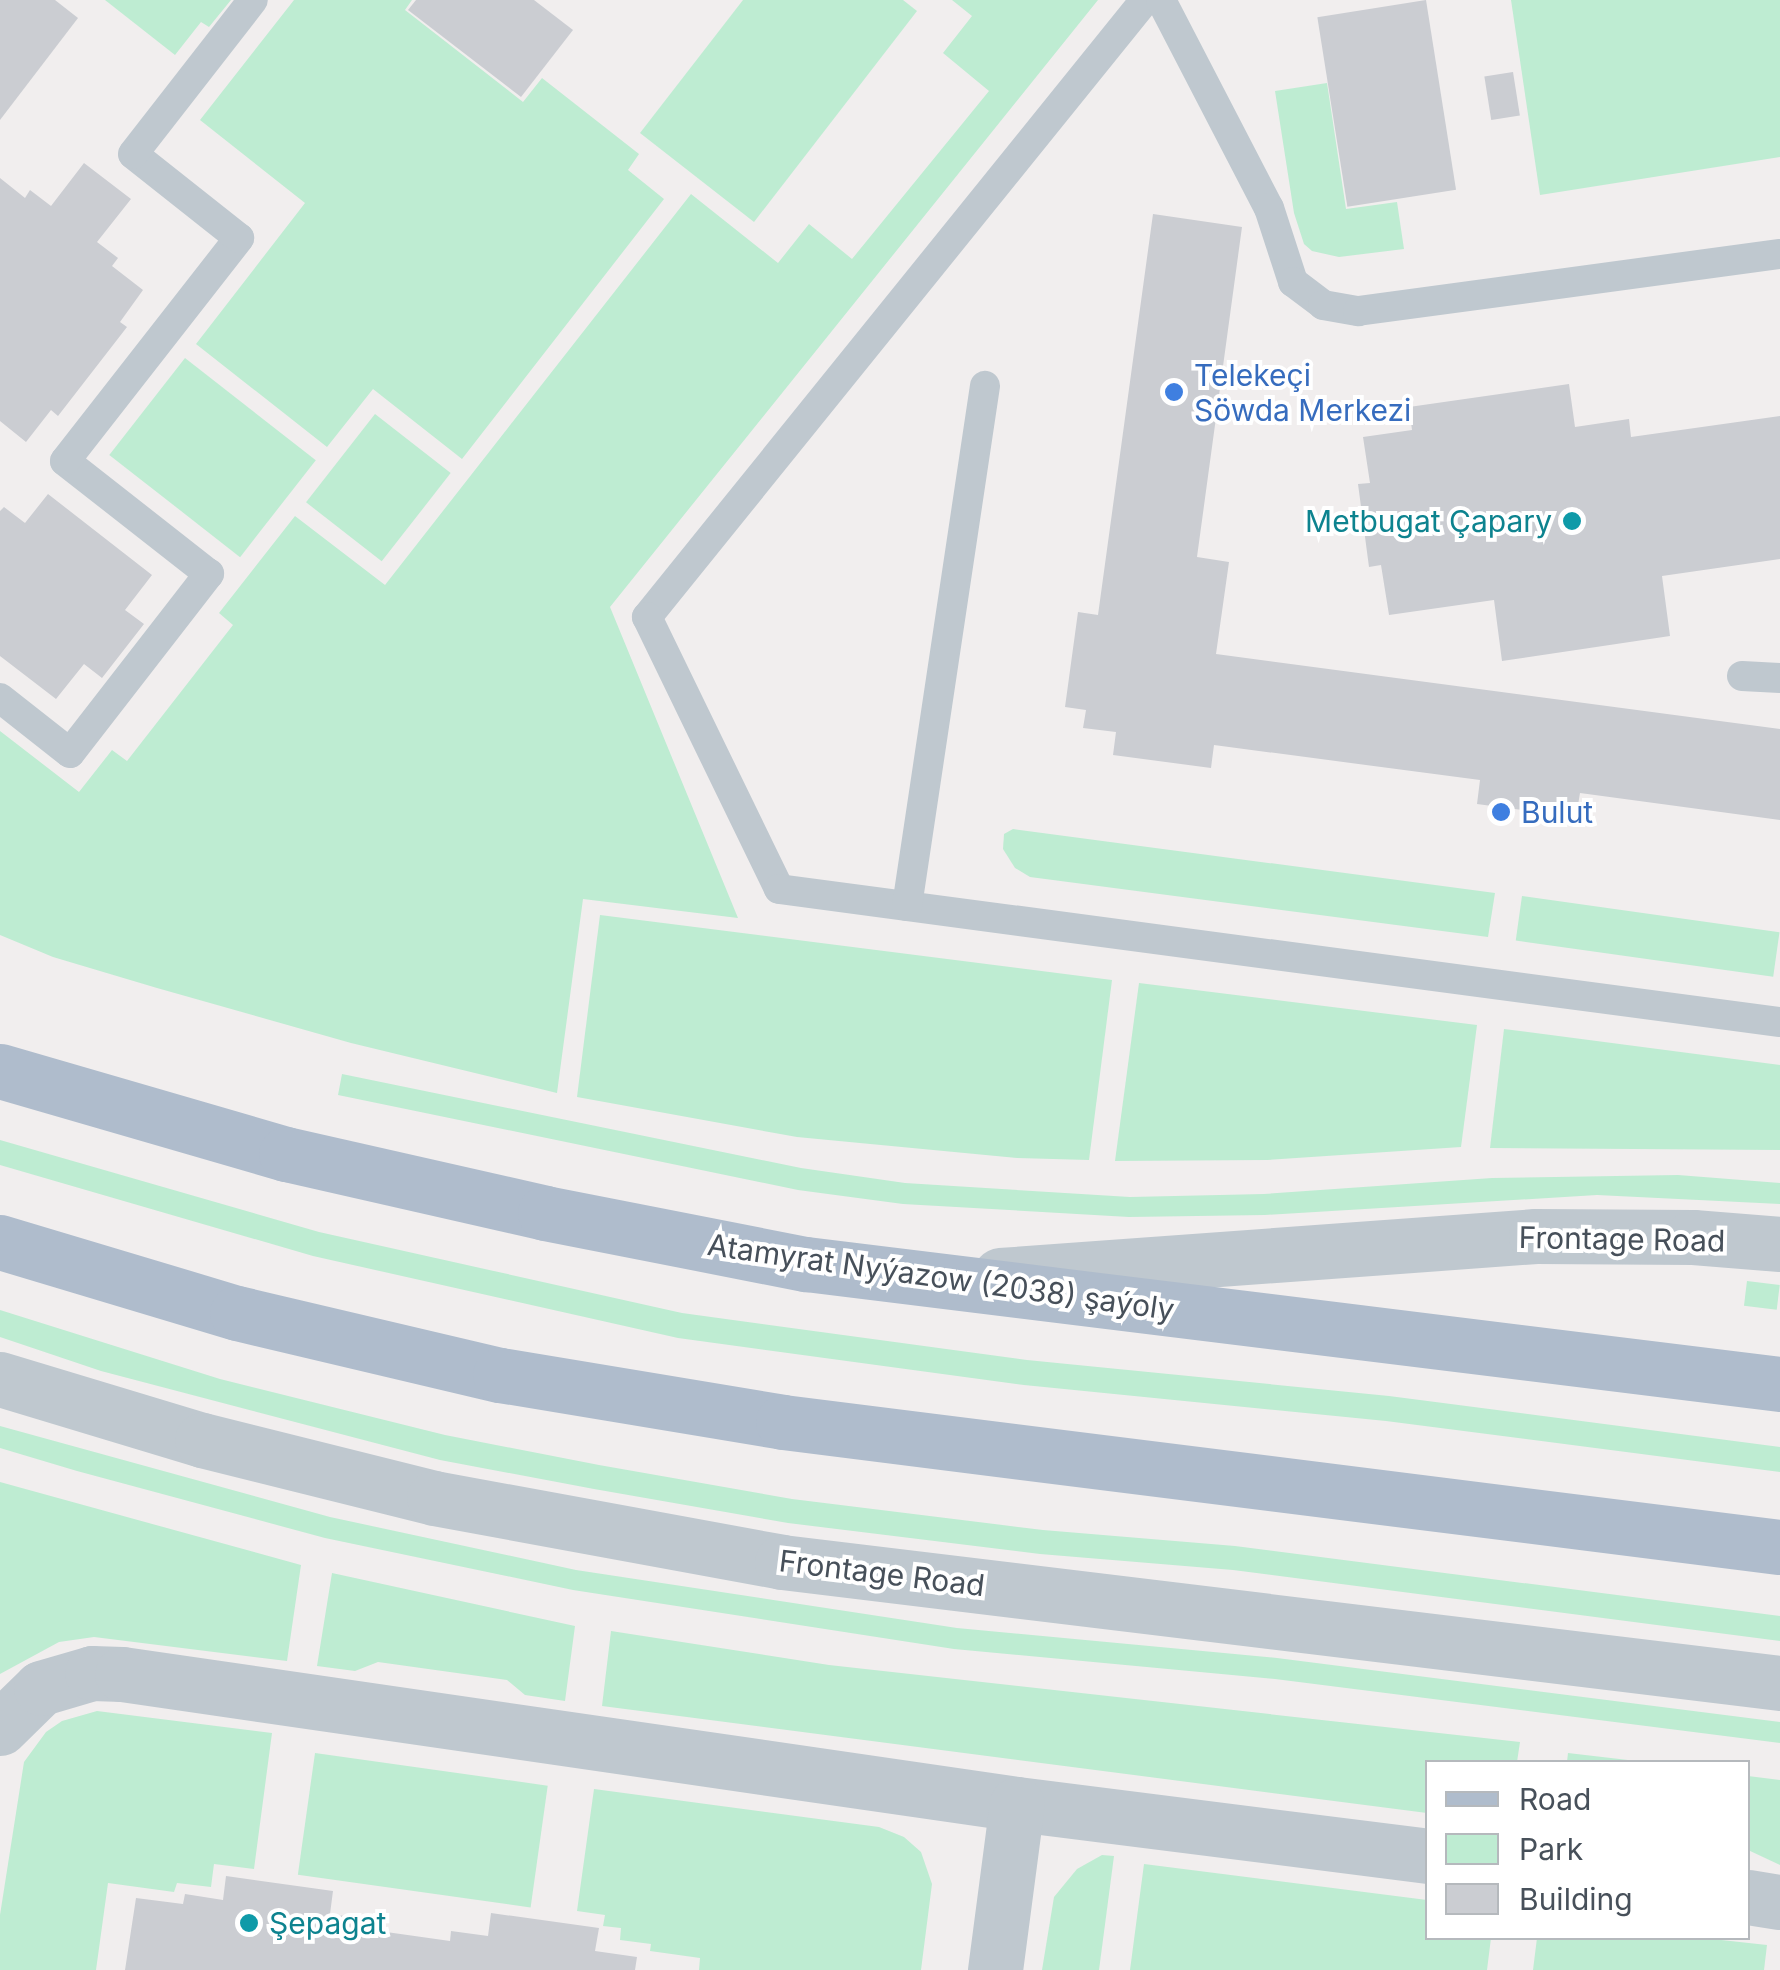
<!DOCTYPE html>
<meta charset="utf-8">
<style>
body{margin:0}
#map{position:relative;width:1780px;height:1970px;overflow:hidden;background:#f1eeee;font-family:Inter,sans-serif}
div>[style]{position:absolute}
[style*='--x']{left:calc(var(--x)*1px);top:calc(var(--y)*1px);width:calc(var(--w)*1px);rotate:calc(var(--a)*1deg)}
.green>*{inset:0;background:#beecd2;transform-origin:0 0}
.building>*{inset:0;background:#cbcdd2;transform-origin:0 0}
.service>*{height:30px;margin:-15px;padding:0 15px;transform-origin:15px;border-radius:15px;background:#bfc8cf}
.minor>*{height:55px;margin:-27.5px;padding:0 27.5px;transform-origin:27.5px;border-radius:27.5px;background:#bfc8cf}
.primary>*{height:55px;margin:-27.5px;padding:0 27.5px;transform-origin:27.5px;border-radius:27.5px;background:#afbccc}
.dots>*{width:28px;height:28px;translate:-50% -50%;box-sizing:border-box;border:5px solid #fff;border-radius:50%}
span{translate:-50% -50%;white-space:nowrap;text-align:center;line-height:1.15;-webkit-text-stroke:8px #fff;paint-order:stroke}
.shop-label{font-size:30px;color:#366cbe}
.left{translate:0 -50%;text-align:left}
.culture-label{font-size:30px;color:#0d838f}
.right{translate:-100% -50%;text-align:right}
.street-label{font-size:30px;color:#47505a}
.legend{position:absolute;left:1425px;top:1760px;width:325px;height:180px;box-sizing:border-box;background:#fff;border:2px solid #b5b9bd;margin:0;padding:12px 18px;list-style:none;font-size:30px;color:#47505a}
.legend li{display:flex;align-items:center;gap:20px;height:50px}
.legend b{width:50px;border:2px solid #b5b9bd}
</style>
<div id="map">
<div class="green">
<i style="clip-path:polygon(105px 0,231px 0,209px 27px,201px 22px,175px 55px)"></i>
<i style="clip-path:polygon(294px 0,412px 0,405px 10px,523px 102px,542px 78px,639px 154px,628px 170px,664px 199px,462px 459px,373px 389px,327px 447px,196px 344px,305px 203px,200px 120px)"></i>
<i style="clip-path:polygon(743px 0,903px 0,917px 11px,754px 222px,640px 133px)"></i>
<i style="clip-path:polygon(952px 0,1098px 0,610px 607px,738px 918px,583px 899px,557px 1093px,351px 1043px,157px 988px,53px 957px,0 935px,0 731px,79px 792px,112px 750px,127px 761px,233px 625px,219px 613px,295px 516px,385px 585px,691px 194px,778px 263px,809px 224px,852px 259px,989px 91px,943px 53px,972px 16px)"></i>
<i style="clip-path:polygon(1511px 0,1780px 0,1780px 157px,1540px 195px)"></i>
<i style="clip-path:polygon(1327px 83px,1346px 209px,1397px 202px,1404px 249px,1339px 257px,1312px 251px,1304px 244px,1294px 213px,1275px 91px)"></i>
<i style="left:185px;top:358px;width:166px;height:123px;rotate:38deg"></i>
<i style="left:375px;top:414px;width:96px;height:112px;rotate:38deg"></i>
<i style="clip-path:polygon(1013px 829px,1495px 893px,1488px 937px,1030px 877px,1015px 868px,1003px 849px,1004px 834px)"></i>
<i style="left:1522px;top:896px;width:260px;height:45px;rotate:8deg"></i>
<i style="clip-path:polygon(600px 915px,1112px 980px,1089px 1160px,1017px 1158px,797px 1137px,577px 1097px)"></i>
<i style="clip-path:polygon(1139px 983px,1477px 1025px,1461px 1147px,1267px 1160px,1115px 1161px)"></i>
<i style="clip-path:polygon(1504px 1029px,1780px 1065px,1780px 1150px,1490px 1148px)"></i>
<i style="clip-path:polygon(342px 1074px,801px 1168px,905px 1183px,1130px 1197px,1264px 1194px,1492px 1178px,1678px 1175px,1780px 1183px,1780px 1204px,1597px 1195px,1265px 1215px,1129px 1217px,903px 1204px,798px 1190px,338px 1095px)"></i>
<i style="clip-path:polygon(0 1140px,319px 1232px,682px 1313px,1027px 1360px,1389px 1396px,1780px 1447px,1780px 1472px,1386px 1421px,1024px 1385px,678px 1338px,313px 1256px,0 1165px)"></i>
<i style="left:1747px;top:1281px;width:33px;height:25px;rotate:7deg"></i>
<i style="clip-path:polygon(0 1310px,220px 1379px,445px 1435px,599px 1465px,792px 1499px,1043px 1530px,1235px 1546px,1780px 1616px,1780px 1641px,1233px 1570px,1040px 1554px,788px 1523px,594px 1489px,440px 1460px,101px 1371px,0 1337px)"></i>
<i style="clip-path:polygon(0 1426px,330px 1517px,576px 1570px,957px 1628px,1277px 1658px,1780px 1722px,1780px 1743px,1275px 1679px,954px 1649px,573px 1590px,325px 1538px,77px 1471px,0 1448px)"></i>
<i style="clip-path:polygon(0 1482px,301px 1565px,287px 1661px,94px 1637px,59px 1642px,0 1674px)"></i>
<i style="clip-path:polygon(332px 1573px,575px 1626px,565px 1701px,525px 1695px,507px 1680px,378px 1662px,355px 1671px,317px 1666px)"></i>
<i style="clip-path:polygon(611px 1631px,829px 1665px,1520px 1742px,1517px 1762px,1428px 1762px,1427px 1813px,602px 1706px)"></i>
<i style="clip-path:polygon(97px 1711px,272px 1733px,254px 1869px,214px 1864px,211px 1887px,177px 1883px,174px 1892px,108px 1883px,96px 1970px,0 1970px,0 1915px,24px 1762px,46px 1732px,62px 1721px)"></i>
<i style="left:315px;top:1753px;width:235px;height:123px;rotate:8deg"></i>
<i style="clip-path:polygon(1568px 1753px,1645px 1762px,1567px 1762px)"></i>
<i style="clip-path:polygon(1748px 1776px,1780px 1780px,1780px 1865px,1748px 1850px)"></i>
<i style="clip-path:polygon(594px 1789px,879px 1827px,904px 1837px,921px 1852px,932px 1884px,921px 1970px,699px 1970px,700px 1958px,650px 1951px,651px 1944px,620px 1940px,621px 1928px,603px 1926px,605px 1915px,577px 1911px)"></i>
<i style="clip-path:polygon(1102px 1855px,1114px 1856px,1099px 1970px,1042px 1970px,1054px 1897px,1077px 1869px)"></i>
<i style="clip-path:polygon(1144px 1864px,1427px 1900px,1428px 1938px,1491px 1938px,1487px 1970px,1130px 1970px)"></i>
<i style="clip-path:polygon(1537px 1938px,1703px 1938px,1767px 1945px,1764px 1970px,1533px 1970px)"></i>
</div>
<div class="building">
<i style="clip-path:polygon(0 0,55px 0,78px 18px,0 120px)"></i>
<i style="clip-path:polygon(416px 0,534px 0,573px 30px,521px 97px,408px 10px)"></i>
<i style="left:1426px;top:0;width:192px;height:110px;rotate:81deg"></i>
<i style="left:1513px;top:72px;width:44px;height:29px;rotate:81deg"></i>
<i style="clip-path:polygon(84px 163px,131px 199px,97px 242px,118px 258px,112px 266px,143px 290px,120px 322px,127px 327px,58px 416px,51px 410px,26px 442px,0 421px,0 178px,25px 198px,30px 190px,51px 206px)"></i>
<i style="clip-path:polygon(1153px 214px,1242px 227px,1197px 557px,1229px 562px,1216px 654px,1780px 729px,1780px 820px,1580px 793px,1576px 817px,1477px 804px,1480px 780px,1214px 745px,1211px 768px,1113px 755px,1116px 732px,1083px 728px,1086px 710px,1065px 707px,1078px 612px,1098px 615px)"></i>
<i style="clip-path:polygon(1569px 384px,1575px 427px,1629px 419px,1631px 437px,1780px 416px,1780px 559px,1662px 576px,1670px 636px,1502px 661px,1494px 600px,1389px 615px,1381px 565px,1369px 567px,1358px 484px,1370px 483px,1363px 437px,1412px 430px,1409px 407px)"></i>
<i style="clip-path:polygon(48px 494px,152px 575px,125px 610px,144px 624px,102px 678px,84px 664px,56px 699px,0 656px,0 511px,4px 507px,25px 523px)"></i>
<i style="clip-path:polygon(226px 1876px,333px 1891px,330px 1914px,366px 1919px,365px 1929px,450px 1941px,451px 1931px,488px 1936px,491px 1913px,599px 1928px,595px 1951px,637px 1957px,635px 1970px,125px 1970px,136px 1898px,183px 1904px,185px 1894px,223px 1900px)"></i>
</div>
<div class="service">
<i style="--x:1145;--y:0;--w:793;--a:128.91"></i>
<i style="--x:647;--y:617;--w:302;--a:64.1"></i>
<i style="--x:779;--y:889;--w:1010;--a:7.57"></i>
<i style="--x:1161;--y:0;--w:234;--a:62.6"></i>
<i style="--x:1269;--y:208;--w:78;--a:72"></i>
<i style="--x:1293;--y:282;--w:38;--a:37"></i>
<i style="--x:1323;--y:305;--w:36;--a:10"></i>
<i style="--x:1358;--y:311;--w:426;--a:-7.7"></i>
<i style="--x:1742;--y:676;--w:38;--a:3"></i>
<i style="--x:0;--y:698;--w:89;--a:38.2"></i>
<i style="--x:70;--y:753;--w:227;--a:-52.2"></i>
<i style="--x:209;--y:574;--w:183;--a:-141.9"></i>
<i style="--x:65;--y:461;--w:283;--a:-52"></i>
<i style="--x:239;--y:238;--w:135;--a:-141.6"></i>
<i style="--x:133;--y:154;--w:195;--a:-52.1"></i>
<i style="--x:907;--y:906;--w:526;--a:-81.47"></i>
</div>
<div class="minor">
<i style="--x:1000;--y:1275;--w:537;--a:-4.16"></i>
<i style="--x:1536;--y:1236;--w:157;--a:0.4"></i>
<i style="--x:1693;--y:1237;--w:87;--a:4.6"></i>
<i style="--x:0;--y:1379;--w:211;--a:16.8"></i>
<i style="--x:202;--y:1440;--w:239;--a:14"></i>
<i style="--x:434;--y:1498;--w:354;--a:10.4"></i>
<i style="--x:782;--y:1562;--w:1005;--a:6.91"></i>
<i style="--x:0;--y:1728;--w:57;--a:-44.3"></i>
<i style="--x:41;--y:1688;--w:53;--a:-16.4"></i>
<i style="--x:92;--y:1673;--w:30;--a:2"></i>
<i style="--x:122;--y:1674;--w:904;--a:8.26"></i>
<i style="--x:1017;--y:1804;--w:414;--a:7.2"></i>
<i style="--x:1748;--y:1897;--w:32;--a:9"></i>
<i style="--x:995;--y:1970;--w:167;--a:-82.5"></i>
</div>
<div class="primary">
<i style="--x:0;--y:1071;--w:298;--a:16.2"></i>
<i style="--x:286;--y:1154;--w:266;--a:12.8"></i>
<i style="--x:545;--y:1213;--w:266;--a:11.1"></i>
<i style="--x:806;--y:1264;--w:981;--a:7.02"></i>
<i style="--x:0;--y:1242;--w:247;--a:16.7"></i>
<i style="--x:237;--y:1313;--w:270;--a:13.3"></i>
<i style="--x:500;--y:1375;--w:287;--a:9.4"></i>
<i style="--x:783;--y:1422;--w:1005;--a:7.15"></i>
</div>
<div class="dots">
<i style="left:1174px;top:392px;background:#3f7fe0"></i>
<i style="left:1572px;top:521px;background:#0f9aa8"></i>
<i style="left:1501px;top:812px;background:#3f7fe0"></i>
<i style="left:249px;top:1923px;background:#0f9aa8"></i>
</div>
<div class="shop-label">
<span class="left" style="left:1194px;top:392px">Telekeçi<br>Söwda Merkezi</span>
<span class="left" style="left:1521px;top:812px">Bulut</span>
</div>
<div class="culture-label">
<span class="right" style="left:1552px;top:521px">Metbugat Çapary</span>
<span class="left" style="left:269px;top:1923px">Şepagat</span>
</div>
<div class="street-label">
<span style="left:1622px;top:1239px;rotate:1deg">Frontage Road</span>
<span style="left:941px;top:1277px;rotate:8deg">Atamyrat Nyýazow (2038) şaýoly</span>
<span style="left:882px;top:1573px;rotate:7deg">Frontage Road</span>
</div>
<ul class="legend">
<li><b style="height:12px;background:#afbccc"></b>Road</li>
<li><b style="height:28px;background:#beecd2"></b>Park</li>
<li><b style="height:28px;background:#cbcdd2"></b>Building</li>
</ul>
</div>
